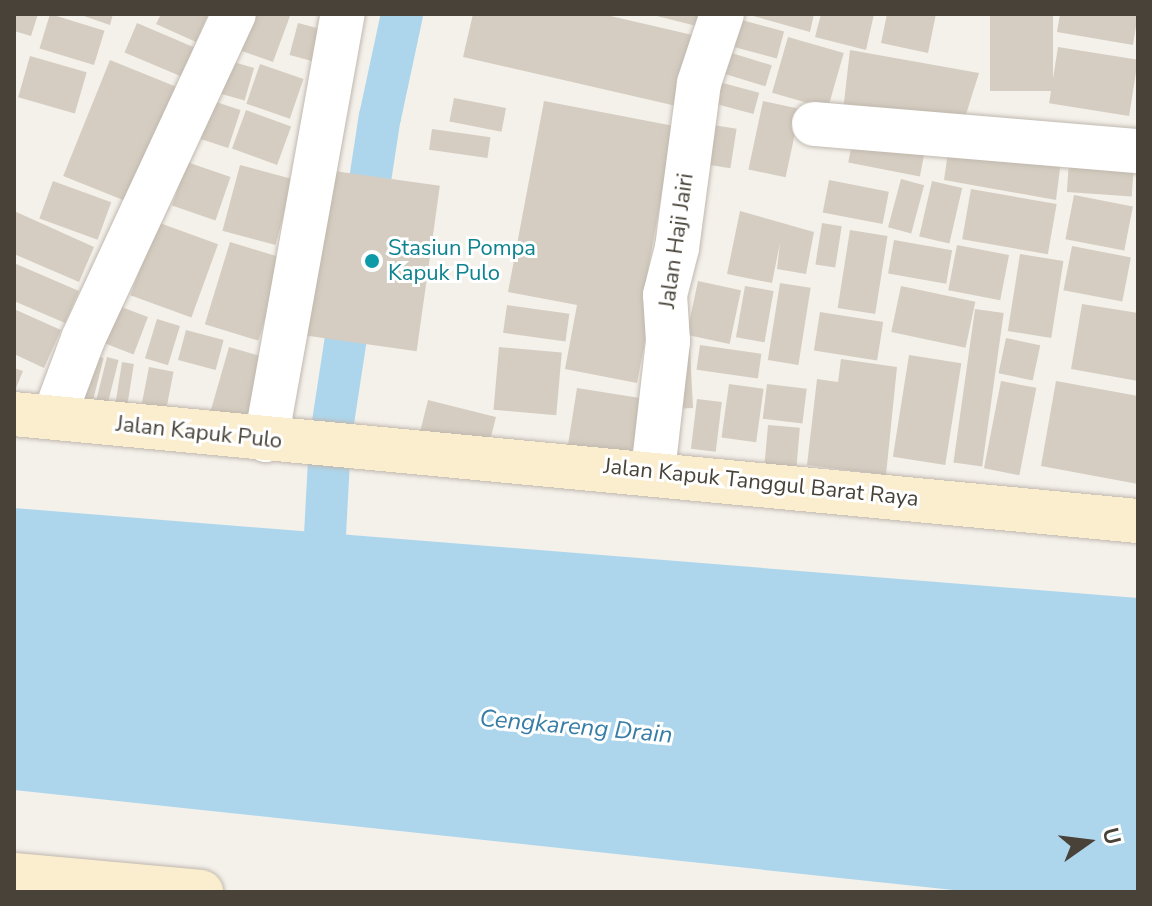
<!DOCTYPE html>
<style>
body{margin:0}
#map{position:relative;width:1152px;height:906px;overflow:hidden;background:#f4f1eb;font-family:"Nunito Sans",sans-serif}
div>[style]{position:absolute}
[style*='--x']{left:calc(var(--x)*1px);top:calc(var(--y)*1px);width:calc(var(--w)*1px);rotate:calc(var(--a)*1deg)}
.water>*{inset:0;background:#add6ec}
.canal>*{height:42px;margin:-21px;padding:0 21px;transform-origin:21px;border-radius:21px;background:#add6ec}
.building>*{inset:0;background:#d5cdc1;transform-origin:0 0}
.roads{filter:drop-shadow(0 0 2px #c0b8ae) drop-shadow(0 0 2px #c0b8ae)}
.street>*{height:44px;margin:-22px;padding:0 22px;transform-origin:22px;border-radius:22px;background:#fff}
.secondary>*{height:44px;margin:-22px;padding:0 22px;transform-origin:22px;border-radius:22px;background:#fbeecf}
.dots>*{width:22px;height:22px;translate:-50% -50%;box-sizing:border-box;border:4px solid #fff;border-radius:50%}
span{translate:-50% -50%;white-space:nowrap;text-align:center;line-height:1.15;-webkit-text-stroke:6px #fff;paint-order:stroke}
.street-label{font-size:22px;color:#484239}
.culture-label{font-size:22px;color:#0d838f}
.left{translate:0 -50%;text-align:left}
.water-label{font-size:24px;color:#377da6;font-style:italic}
.frame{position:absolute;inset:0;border:16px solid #484239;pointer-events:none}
.north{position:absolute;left:1048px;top:802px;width:80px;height:80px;-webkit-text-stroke:6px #fff;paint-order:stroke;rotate:76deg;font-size:22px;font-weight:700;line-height:32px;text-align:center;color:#484239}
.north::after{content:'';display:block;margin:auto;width:28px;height:36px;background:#484239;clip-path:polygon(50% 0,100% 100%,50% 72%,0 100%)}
</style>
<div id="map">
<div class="water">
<i style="clip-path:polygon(14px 508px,1138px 598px,1138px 892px,972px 892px,14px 790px)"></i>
</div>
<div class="canal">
<i style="--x:322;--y:590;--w:148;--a:-86.9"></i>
<i style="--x:330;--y:442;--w:329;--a:-81.3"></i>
<i style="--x:380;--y:117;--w:105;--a:-77.9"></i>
</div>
<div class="building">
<i style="clip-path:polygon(14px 14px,38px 14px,31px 36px,14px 31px)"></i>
<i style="left:50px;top:14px;width:57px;height:36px;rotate:17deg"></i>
<i style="clip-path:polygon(78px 14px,113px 14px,110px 25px)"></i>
<i style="clip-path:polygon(161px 14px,208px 14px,196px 42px,156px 24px)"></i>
<i style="clip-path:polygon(252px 14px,290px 16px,273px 62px,239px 50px)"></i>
<i style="clip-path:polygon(473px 14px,602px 14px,701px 37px,685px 108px,463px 57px)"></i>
<i style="clip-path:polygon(649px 14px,716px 14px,712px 30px)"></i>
<i style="clip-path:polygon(746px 14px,814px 14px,810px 32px)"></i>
<i style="clip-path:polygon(821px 14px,874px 14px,866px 50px,815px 37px)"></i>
<i style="clip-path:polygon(887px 14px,936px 14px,928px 53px,881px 43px)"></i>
<i style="left:990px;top:14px;width:63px;height:77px"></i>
<i style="clip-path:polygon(1060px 14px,1138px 14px,1133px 45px,1057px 32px)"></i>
<i style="left:730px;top:17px;width:56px;height:28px;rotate:15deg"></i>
<i style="left:137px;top:23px;width:65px;height:32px;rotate:23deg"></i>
<i style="left:298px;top:23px;width:31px;height:33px;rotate:15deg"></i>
<i style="left:788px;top:37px;width:58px;height:58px;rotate:16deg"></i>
<i style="left:1058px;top:47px;width:81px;height:57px;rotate:9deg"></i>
<i style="clip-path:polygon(850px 50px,979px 73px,962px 127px,843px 111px)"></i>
<i style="left:725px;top:51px;width:49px;height:22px;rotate:17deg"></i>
<i style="left:30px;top:56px;width:59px;height:43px;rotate:16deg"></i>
<i style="left:110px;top:60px;width:74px;height:125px;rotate:22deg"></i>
<i style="left:230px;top:61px;width:25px;height:34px;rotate:16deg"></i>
<i style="left:260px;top:64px;width:46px;height:42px;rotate:19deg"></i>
<i style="left:708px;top:79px;width:53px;height:22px;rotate:15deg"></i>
<i style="left:454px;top:98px;width:53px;height:24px;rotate:11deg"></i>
<i style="left:213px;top:101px;width:29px;height:40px;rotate:18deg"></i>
<i style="clip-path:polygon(544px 101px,674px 126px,644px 292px,654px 294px,637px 383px,565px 369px,577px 305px,508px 292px)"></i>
<i style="left:763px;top:101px;width:38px;height:70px;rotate:12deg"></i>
<i style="left:246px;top:110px;width:48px;height:41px;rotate:20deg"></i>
<i style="left:707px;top:124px;width:30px;height:40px;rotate:9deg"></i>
<i style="left:432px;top:129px;width:59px;height:21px;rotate:8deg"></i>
<i style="left:853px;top:138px;width:73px;height:25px;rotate:11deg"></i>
<i style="clip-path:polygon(1063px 145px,1056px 200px,944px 180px,948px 152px)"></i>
<i style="left:1070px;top:147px;width:65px;height:45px;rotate:4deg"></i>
<i style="left:187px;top:162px;width:46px;height:46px;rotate:19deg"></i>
<i style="left:240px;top:165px;width:55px;height:68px;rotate:15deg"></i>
<i style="left:327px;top:170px;width:114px;height:167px;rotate:8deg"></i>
<i style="left:901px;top:179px;width:24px;height:50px;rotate:15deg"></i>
<i style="left:829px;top:180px;width:61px;height:33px;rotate:11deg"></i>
<i style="left:53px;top:181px;width:62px;height:40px;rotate:20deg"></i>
<i style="left:932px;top:181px;width:31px;height:57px;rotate:13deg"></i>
<i style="left:971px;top:189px;width:87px;height:51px;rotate:10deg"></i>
<i style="left:1074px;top:195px;width:60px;height:45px;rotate:11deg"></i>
<i style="clip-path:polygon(14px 211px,94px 247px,79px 282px,14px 254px)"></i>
<i style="clip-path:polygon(740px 211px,814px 232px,806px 274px,777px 269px,780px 243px,772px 283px,727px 274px)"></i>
<i style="left:157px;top:222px;width:65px;height:78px;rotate:20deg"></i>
<i style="left:822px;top:223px;width:20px;height:42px;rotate:9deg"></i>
<i style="left:850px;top:230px;width:38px;height:79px;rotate:9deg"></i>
<i style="left:894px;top:240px;width:59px;height:34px;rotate:10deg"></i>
<i style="left:230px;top:242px;width:56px;height:86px;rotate:17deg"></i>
<i style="left:957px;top:245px;width:53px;height:46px;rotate:11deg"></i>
<i style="left:1072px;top:246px;width:60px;height:45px;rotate:11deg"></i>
<i style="left:1020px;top:254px;width:44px;height:78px;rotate:9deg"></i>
<i style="clip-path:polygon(14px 263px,79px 291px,65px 323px,14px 301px)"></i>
<i style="left:698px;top:281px;width:44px;height:55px;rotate:12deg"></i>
<i style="left:780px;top:283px;width:31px;height:78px;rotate:9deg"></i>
<i style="left:745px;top:286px;width:29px;height:52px;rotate:10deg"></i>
<i style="left:901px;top:286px;width:76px;height:47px;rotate:12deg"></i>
<i style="clip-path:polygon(1082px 304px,1138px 313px,1138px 381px,1071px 369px)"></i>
<i style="left:507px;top:305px;width:63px;height:28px;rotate:8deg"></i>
<i style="left:119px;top:306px;width:31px;height:40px;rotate:21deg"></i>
<i style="clip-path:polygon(14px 309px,61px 330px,44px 368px,14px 354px)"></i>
<i style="left:975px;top:309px;width:29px;height:155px;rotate:8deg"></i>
<i style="left:820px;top:312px;width:64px;height:39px;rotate:9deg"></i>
<i style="left:157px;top:319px;width:24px;height:41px;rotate:17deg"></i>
<i style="left:186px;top:330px;width:39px;height:31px;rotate:15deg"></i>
<i style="left:1006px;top:338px;width:35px;height:36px;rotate:12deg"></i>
<i style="left:700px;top:345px;width:62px;height:25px;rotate:8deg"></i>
<i style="left:229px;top:347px;width:48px;height:71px;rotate:16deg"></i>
<i style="left:499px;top:347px;width:63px;height:63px;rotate:5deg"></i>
<i style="left:690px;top:350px;width:58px;height:23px;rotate:87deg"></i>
<i style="left:92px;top:355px;width:12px;height:47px;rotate:14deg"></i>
<i style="left:909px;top:355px;width:53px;height:103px;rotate:9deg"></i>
<i style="left:107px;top:357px;width:12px;height:47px;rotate:14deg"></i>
<i style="clip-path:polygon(841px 359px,897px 367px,886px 475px,807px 465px,817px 379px,838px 382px)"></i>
<i style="left:122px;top:362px;width:12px;height:47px;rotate:9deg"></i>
<i style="left:149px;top:367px;width:25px;height:48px;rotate:11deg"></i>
<i style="clip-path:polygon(14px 368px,23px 371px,14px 393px)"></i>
<i style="left:1001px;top:381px;width:36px;height:89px;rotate:11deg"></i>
<i style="clip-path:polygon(1056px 381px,1138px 396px,1138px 484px,1041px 466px)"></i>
<i style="left:729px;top:384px;width:35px;height:54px;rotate:8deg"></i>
<i style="left:767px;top:384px;width:40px;height:35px;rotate:7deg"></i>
<i style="left:577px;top:388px;width:70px;height:59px;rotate:9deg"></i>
<i style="left:697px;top:399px;width:25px;height:50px;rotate:7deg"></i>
<i style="left:428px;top:400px;width:70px;height:40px;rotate:14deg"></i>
<i style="left:768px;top:425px;width:32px;height:42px;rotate:5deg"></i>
</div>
<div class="roads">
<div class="street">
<i style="--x:814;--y:124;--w:325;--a:4.8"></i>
<i style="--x:54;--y:417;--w:83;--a:-69.6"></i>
<i style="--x:83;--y:339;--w:358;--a:-65.1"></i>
<i style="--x:266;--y:440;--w:433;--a:-79.8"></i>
<i style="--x:653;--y:471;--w:131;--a:-83.4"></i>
<i style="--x:668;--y:341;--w:46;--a:-93.7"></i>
<i style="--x:665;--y:295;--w:49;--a:-75.7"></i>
<i style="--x:677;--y:248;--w:166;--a:-82.4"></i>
<i style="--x:699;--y:83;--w:73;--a:-71.6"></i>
</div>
<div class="secondary">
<i style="--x:14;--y:414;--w:1129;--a:5.44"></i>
<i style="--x:14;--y:875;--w:188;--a:5.2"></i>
</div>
</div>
<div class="dots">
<i style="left:372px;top:261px;background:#0f9aa8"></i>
</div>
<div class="street-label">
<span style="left:677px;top:241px;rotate:-82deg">Jalan Haji Jairi</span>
<span style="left:199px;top:433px;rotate:6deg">Jalan Kapuk Pulo</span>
<span style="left:761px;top:483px;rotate:6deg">Jalan Kapuk Tanggul Barat Raya</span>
</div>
<div class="culture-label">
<span class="left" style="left:388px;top:261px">Stasiun Pompa<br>Kapuk Pulo</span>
</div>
<div class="water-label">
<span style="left:576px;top:727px;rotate:5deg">Cengkareng Drain</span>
</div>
<div class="frame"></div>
<div class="north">U</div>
</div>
